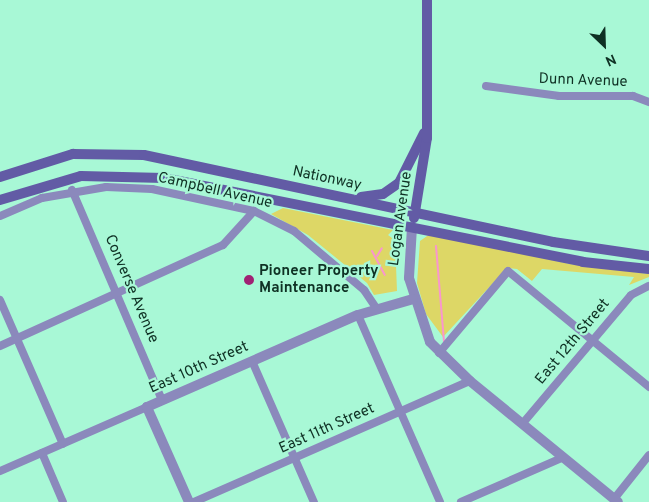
<!DOCTYPE html>
<style>
body{margin:0}
#map{position:relative;width:649px;height:502px;overflow:hidden;background:#a8f8d6;font-family:Overpass,sans-serif}
div>[style]{position:absolute}
[style*='--x']{left:calc(var(--x)*1px);top:calc(var(--y)*1px);width:calc(var(--w)*1px);rotate:calc(var(--a)*1deg)}
.green>*{inset:0;background:#ddd766}
.stream>*{height:2px;margin:-1px;padding:0 1px;transform-origin:1px;border-radius:1px;background:#f996cd}
.minor>*{height:8px;margin:-4px;padding:0 4px;transform-origin:4px;border-radius:4px;background:#8b89bc}
.tertiary>*{height:10px;margin:-5px;padding:0 5px;transform-origin:5px;border-radius:5px;background:#8b89bc}
.secondary>*{height:10px;margin:-5px;padding:0 5px;transform-origin:5px;border-radius:5px;background:#625ba5}
.dots>*{width:14px;height:14px;translate:-50% -50%;box-sizing:border-box;border:2px solid #a8f8d6;border-radius:50%}
span{translate:-50% -50%;white-space:nowrap;text-align:center;line-height:1.15;-webkit-text-stroke:4.5px #a8f8d6;paint-order:stroke}
.street-label{font-size:15px;color:#0f3124}
.poi-label{font-size:15px;color:#0f3124;font-weight:700}
.left{translate:0 -50%;text-align:left}
.north{position:absolute;left:579px;top:20px;width:50px;height:50px;-webkit-text-stroke:4px #a8f8d6;paint-order:stroke;rotate:156deg;font-size:14px;font-weight:700;line-height:20px;text-align:center;color:#0f3124}
.north::after{content:'';display:block;margin:auto;width:18px;height:22px;background:#0f3124;clip-path:polygon(50% 0,100% 100%,50% 72%,0 100%)}
</style>
<div id="map">
<div class="green">
<i style="clip-path:polygon(283px 208px,393px 230px,388px 235px,395px 240px,397px 291px,374px 295px,367px 283px,308px 235px,271px 214px)"></i>
<i style="clip-path:polygon(430px 234px,570px 264px,649px 274px,649px 277px,629px 285px,634px 277px,542px 269px,532px 281px,517px 269px,507px 268px,443px 337px,426px 314px,417px 283px,420px 241px)"></i>
</div>
<div class="stream">
<i style="--x:436;--y:246;--w:96;--a:85.2"></i>
<i style="--x:372;--y:251;--w:27;--a:62"></i>
<i style="--x:377;--y:256;--w:9;--a:-58"></i>
</div>
<div class="minor">
<i style="--x:486;--y:86;--w:74;--a:7.8"></i>
<i style="--x:559;--y:96;--w:74;--a:0"></i>
<i style="--x:633;--y:96;--w:17;--a:21"></i>
<i style="--x:72;--y:190;--w:228;--a:66.8"></i>
<i style="--x:0;--y:216;--w:46;--a:-23.2"></i>
<i style="--x:42;--y:198;--w:65;--a:-9.8"></i>
<i style="--x:106;--y:187;--w:46;--a:2.5"></i>
<i style="--x:152;--y:189;--w:104;--a:12.2"></i>
<i style="--x:254;--y:211;--w:45;--a:26.6"></i>
<i style="--x:294;--y:231;--w:92;--a:40.1"></i>
<i style="--x:364;--y:290;--w:23;--a:56"></i>
<i style="--x:0;--y:300;--w:157;--a:66.4"></i>
<i style="--x:358;--y:315;--w:204;--a:66.3"></i>
<i style="--x:0;--y:346;--w:245;--a:-24.4"></i>
<i style="--x:223;--y:245;--w:46;--a:-47.6"></i>
<i style="--x:439;--y:353;--w:107;--a:-49.9"></i>
<i style="--x:508;--y:271;--w:183;--a:39.4"></i>
<i style="--x:252;--y:361;--w:154;--a:66.3"></i>
<i style="--x:523;--y:423;--w:167;--a:-49.8"></i>
<i style="--x:631;--y:295;--w:20;--a:-27"></i>
<i style="--x:42;--y:453;--w:53;--a:66.8"></i>
<i style="--x:0;--y:471;--w:160;--a:-23.5"></i>
<i style="--x:614;--y:499;--w:56;--a:-51.5"></i>
<i style="--x:194;--y:502;--w:301;--a:-23.7"></i>
<i style="--x:461;--y:502;--w:112;--a:-23.6"></i>
</div>
<div class="tertiary">
<i style="--x:412;--y:227;--w:51;--a:93.4"></i>
<i style="--x:409;--y:278;--w:67;--a:71.8"></i>
<i style="--x:430;--y:342;--w:56;--a:44.3"></i>
<i style="--x:470;--y:381;--w:191;--a:39.3"></i>
<i style="--x:189;--y:502;--w:104;--a:-113.9"></i>
<i style="--x:147;--y:407;--w:230;--a:-23.6"></i>
<i style="--x:358;--y:315;--w:57;--a:-16.2"></i>
</div>
<div class="secondary">
<i style="--x:0;--y:177;--w:77;--a:-17.5"></i>
<i style="--x:73;--y:154;--w:71;--a:0.8"></i>
<i style="--x:144;--y:155;--w:418;--a:12"></i>
<i style="--x:553;--y:242;--w:97;--a:8.3"></i>
<i style="--x:361;--y:197;--w:22;--a:-8"></i>
<i style="--x:383;--y:194;--w:19;--a:-35"></i>
<i style="--x:399;--y:183;--w:56;--a:-63.4"></i>
<i style="--x:0;--y:200;--w:84;--a:-16.5"></i>
<i style="--x:81;--y:176;--w:83;--a:1.4"></i>
<i style="--x:164;--y:178;--w:427;--a:11.3"></i>
<i style="--x:583;--y:262;--w:66;--a:6.1"></i>
<i style="--x:414;--y:218;--w:81;--a:-80.8"></i>
<i style="--x:427;--y:138;--w:138;--a:-90"></i>
</div>
<div class="dots">
<i style="left:249px;top:280px;background:#a02174"></i>
</div>
<div class="street-label">
<span style="left:583px;top:81px;rotate:2deg">Dunn Avenue</span>
<span style="left:327px;top:179px;rotate:12deg">Nationway</span>
<span style="left:215px;top:191px;rotate:13deg">Campbell Avenue</span>
<span style="left:401px;top:219px;rotate:-82deg">Logan Avenue</span>
<span style="left:131px;top:289px;rotate:67deg">Converse Avenue</span>
<span style="left:573px;top:342px;rotate:-50deg">East 12th Street</span>
<span style="left:199px;top:368px;rotate:-24deg">East 10th Street</span>
<span style="left:327px;top:429px;rotate:-24deg">East 11th Street</span>
</div>
<div class="poi-label">
<span class="left" style="left:259px;top:280px">Pioneer Property<br>Maintenance</span>
</div>
<div class="north">N</div>
</div>
